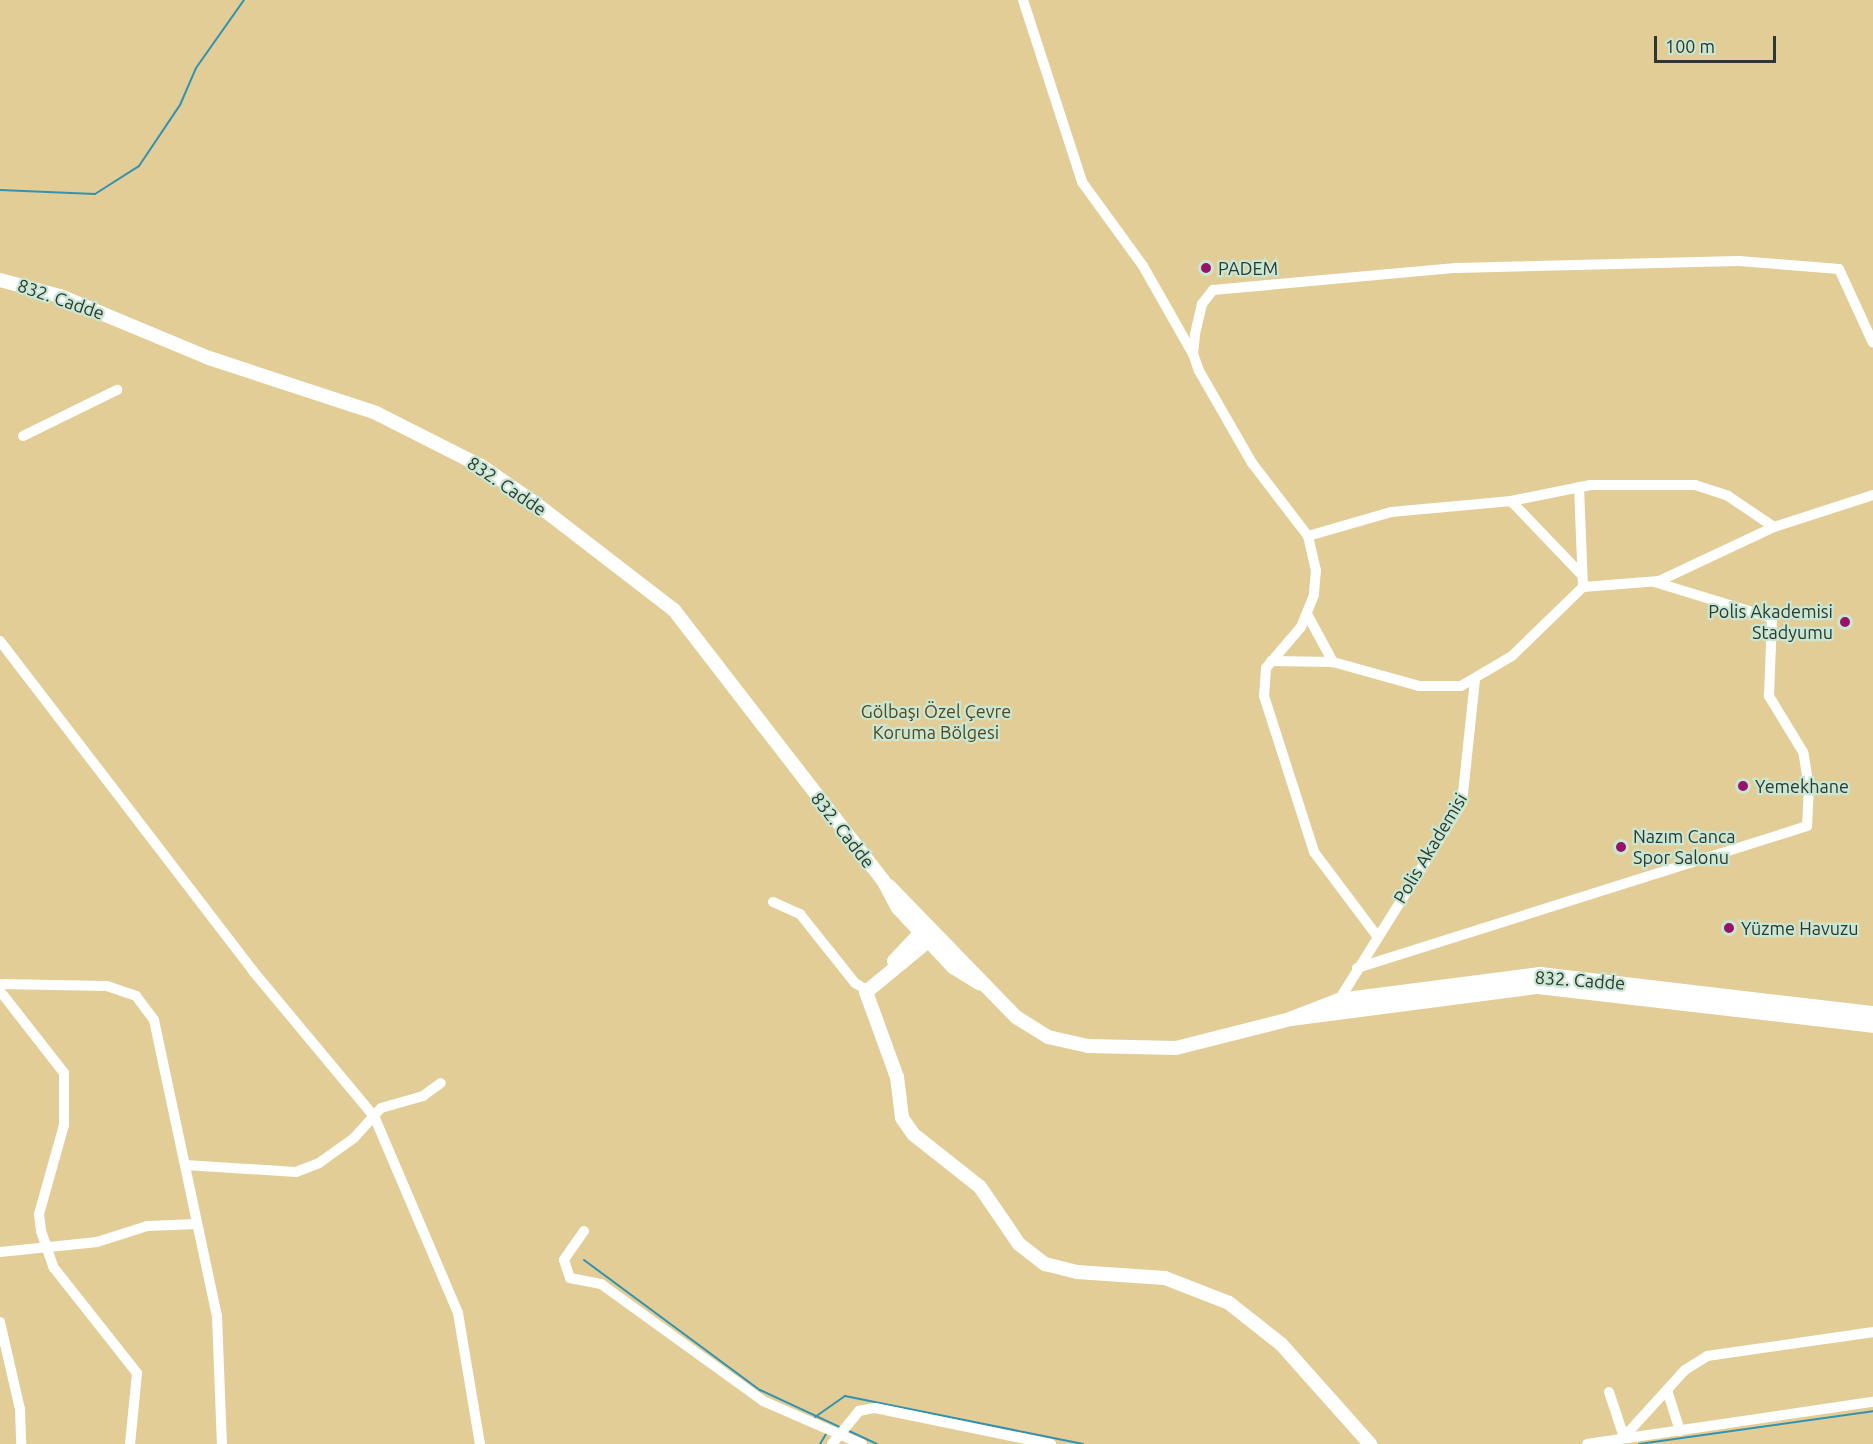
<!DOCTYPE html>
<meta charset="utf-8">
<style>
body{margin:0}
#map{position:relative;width:1873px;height:1444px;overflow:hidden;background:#c9e7d3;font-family:Ubuntu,sans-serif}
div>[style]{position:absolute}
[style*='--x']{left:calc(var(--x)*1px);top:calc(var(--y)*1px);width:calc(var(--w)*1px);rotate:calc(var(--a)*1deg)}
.green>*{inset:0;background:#e3cd96;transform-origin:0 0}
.stream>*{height:2px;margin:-1px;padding:0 1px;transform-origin:1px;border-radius:1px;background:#3392b0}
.street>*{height:10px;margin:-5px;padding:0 5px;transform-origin:5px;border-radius:5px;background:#fff}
.secondary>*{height:14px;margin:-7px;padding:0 7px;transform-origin:7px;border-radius:7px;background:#fff}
.dots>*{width:16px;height:16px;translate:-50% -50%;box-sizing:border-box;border:3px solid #c9e7d3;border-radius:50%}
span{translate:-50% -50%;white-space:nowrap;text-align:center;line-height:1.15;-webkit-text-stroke:4.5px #c9e7d3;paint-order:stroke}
.poi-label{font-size:18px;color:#2c3830}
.left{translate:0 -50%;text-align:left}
.right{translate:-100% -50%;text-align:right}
.street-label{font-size:18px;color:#2c3830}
.park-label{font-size:18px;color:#56461e}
.scale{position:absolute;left:1654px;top:36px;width:122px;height:27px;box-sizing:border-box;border:3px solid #2c3830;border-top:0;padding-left:8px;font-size:18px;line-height:21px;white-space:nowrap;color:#2c3830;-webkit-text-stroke:4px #c9e7d3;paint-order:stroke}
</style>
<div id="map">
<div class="green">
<i style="left:0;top:0;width:1873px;height:1444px"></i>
</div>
<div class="stream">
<i style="--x:0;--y:190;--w:95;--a:2.4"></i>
<i style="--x:95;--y:194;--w:52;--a:-32.5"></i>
<i style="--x:139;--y:166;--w:73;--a:-56.1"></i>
<i style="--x:180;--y:105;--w:40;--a:-66.6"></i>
<i style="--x:196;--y:68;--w:83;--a:-54.8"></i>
<i style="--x:584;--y:1260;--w:219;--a:36.5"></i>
<i style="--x:760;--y:1390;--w:90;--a:24.9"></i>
<i style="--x:815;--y:1417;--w:37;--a:-35"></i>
<i style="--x:845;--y:1396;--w:243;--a:11.4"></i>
<i style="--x:847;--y:1430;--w:33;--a:25"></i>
<i style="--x:820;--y:1444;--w:12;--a:-59"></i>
<i style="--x:1639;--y:1444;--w:236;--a:-8"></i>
</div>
<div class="street">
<i style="--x:1023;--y:0;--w:191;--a:72"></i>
<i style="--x:1082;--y:182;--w:104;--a:54"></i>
<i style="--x:1143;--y:266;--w:101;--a:60.4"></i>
<i style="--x:23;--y:436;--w:105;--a:-26.1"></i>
<i style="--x:1579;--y:487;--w:100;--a:87.7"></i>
<i style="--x:1511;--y:501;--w:100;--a:46.2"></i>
<i style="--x:1308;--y:536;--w:92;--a:-127.5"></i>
<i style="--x:1252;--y:463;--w:106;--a:-119.9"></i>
<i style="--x:1199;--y:371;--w:18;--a:-109"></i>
<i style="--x:1193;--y:354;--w:20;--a:-84"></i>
<i style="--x:1195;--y:334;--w:31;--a:-77"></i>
<i style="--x:1202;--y:304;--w:18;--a:-52"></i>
<i style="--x:1213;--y:290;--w:244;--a:-5.2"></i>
<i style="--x:1456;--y:268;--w:283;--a:-1.4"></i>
<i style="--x:1739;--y:261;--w:100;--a:4.6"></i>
<i style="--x:1839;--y:269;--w:81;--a:65.3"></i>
<i style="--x:1308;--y:536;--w:86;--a:-16.1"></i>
<i style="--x:1391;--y:512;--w:121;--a:-5.2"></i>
<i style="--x:1511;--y:501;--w:81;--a:-11.4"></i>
<i style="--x:1590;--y:485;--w:105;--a:0"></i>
<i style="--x:1695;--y:485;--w:35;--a:18"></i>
<i style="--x:1728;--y:496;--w:55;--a:34"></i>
<i style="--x:1774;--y:527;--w:104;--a:-17.9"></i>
<i style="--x:1308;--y:536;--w:35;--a:77"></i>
<i style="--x:1316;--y:570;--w:25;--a:95"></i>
<i style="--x:1314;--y:595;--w:35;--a:112"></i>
<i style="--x:1301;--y:627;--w:54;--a:130.5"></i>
<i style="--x:1266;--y:668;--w:28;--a:94"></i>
<i style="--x:1264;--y:696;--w:164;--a:72.2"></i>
<i style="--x:1314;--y:852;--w:105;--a:53.1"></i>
<i style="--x:1307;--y:614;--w:55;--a:61.6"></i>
<i style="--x:0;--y:641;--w:416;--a:52.5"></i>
<i style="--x:253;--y:971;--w:189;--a:50.2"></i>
<i style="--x:374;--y:1116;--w:214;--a:66.9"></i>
<i style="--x:458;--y:1313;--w:133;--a:80.5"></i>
<i style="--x:1271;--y:661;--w:62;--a:0.9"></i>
<i style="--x:1333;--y:662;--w:89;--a:15.6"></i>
<i style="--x:1419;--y:686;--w:42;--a:0"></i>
<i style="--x:1461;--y:686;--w:59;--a:-30.5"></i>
<i style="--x:1512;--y:656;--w:99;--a:-44.2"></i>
<i style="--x:1583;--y:587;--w:76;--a:-4.5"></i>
<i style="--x:1659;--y:581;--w:127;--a:-25.2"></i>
<i style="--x:773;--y:902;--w:30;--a:24"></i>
<i style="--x:800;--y:914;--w:88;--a:51.4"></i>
<i style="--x:855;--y:983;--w:14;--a:30"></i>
<i style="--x:1357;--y:968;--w:472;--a:-17.5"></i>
<i style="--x:1807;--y:826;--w:38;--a:-87"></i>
<i style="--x:1809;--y:788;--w:36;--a:-99"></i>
<i style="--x:1803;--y:752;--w:66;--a:-121.3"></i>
<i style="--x:1769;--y:696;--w:78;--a:-87.8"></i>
<i style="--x:1772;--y:618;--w:123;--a:-163"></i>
<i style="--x:0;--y:984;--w:107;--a:1.1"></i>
<i style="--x:107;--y:986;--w:31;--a:19"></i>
<i style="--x:136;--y:996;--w:30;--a:53"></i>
<i style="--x:154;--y:1020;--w:303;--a:78"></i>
<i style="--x:217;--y:1316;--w:128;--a:87.8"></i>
<i style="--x:0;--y:991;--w:104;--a:52"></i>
<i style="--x:64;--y:1073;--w:52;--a:90"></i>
<i style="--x:64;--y:1125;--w:92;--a:105.7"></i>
<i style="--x:39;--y:1214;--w:17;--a:83"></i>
<i style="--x:41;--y:1231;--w:39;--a:71"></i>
<i style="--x:54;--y:1268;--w:134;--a:51.7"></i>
<i style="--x:137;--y:1373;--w:71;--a:95.6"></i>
<i style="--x:1339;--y:1000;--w:232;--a:-58"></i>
<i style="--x:1462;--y:803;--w:124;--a:-84"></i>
<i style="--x:185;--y:1165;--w:111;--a:3.6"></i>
<i style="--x:296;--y:1172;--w:25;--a:-21"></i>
<i style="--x:319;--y:1163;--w:43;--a:-35.5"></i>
<i style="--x:354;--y:1138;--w:40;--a:-48"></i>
<i style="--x:381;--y:1108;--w:44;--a:-15.9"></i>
<i style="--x:423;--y:1096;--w:22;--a:-36"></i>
<i style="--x:584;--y:1231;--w:35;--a:125"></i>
<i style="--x:564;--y:1260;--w:19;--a:72"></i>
<i style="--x:570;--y:1278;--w:32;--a:11"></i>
<i style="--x:601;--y:1284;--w:200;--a:35.8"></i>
<i style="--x:763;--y:1401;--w:108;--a:23.5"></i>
<i style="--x:0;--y:1252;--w:98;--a:-5.9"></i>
<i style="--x:97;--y:1242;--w:52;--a:-17.7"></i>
<i style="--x:147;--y:1226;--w:50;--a:-2.3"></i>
<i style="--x:0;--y:1322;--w:89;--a:77.1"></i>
<i style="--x:20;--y:1409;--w:35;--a:88"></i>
<i style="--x:1667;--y:1390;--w:43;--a:72.4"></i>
<i style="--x:1609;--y:1392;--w:47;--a:71.6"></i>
<i style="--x:1624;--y:1437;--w:91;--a:-47.7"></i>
<i style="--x:1685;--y:1370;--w:26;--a:-32"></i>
<i style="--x:1707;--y:1356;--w:168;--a:-8.2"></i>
<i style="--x:832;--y:1444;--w:43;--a:-50.7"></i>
<i style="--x:859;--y:1411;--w:16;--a:-11"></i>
<i style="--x:875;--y:1408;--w:180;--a:11.6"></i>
<i style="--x:1587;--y:1444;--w:289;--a:-8.4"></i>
</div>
<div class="secondary">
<i style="--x:0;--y:280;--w:62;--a:14.9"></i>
<i style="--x:60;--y:296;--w:161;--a:22.6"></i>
<i style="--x:209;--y:358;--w:176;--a:18.2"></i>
<i style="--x:376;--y:413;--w:118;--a:26.8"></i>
<i style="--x:481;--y:466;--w:65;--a:34.4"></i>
<i style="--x:535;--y:503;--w:175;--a:37.6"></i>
<i style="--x:674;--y:610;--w:341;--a:52.3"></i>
<i style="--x:883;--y:880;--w:32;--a:62"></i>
<i style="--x:898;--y:908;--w:81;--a:47"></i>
<i style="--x:953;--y:967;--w:31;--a:32"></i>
<i style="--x:889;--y:886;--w:182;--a:45.9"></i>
<i style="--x:1016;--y:1017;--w:38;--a:32"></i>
<i style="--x:1048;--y:1037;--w:41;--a:12.7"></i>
<i style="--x:1088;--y:1046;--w:88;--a:1.3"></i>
<i style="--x:1176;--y:1048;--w:119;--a:-14.2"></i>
<i style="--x:1291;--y:1019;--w:249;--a:-7.4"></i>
<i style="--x:1538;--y:987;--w:337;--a:6.6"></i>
<i style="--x:934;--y:936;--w:88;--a:140.5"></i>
<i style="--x:866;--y:992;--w:90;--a:70"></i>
<i style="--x:897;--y:1077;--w:41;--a:83"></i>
<i style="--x:902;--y:1118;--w:19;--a:55"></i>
<i style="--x:913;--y:1134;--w:85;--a:38.3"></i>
<i style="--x:980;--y:1187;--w:69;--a:55.6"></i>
<i style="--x:1019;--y:1244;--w:33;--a:38"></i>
<i style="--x:1045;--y:1264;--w:33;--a:14"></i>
<i style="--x:1077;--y:1272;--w:88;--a:3.9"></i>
<i style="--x:1165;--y:1278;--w:69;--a:21.3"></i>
<i style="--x:1229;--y:1303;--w:66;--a:38.3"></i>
<i style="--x:1281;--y:1344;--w:134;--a:48.3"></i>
<i style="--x:894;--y:961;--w:45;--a:-46.8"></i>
<i style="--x:1292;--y:1018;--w:50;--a:-21"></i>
<i style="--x:1339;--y:1000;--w:203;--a:-7.4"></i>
<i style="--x:1540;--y:974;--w:335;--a:6.7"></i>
</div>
<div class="dots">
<i style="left:1206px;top:268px;background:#971369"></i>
<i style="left:1845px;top:622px;background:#971369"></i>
<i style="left:1743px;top:786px;background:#971369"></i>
<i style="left:1621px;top:847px;background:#971369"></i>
<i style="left:1729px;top:928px;background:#971369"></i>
</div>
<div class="poi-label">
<span class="left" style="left:1218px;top:268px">PADEM</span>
<span class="right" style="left:1833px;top:622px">Polis Akademisi<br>Stadyumu</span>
<span class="left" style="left:1755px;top:786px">Yemekhane</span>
<span class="left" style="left:1633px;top:847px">Nazım Canca<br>Spor Salonu</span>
<span class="left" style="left:1741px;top:928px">Yüzme Havuzu</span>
</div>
<div class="street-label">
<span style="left:61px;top:299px;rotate:19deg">832. Cadde</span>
<span style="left:507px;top:486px;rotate:34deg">832. Cadde</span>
<span style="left:843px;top:830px;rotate:52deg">832. Cadde</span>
<span style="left:1430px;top:848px;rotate:-59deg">Polis Akademisi</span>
<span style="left:1580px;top:980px;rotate:4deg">832. Cadde</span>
</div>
<div class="park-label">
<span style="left:936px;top:722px">Gölbaşı Özel Çevre<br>Koruma Bölgesi</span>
</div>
<div class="scale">100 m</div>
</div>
